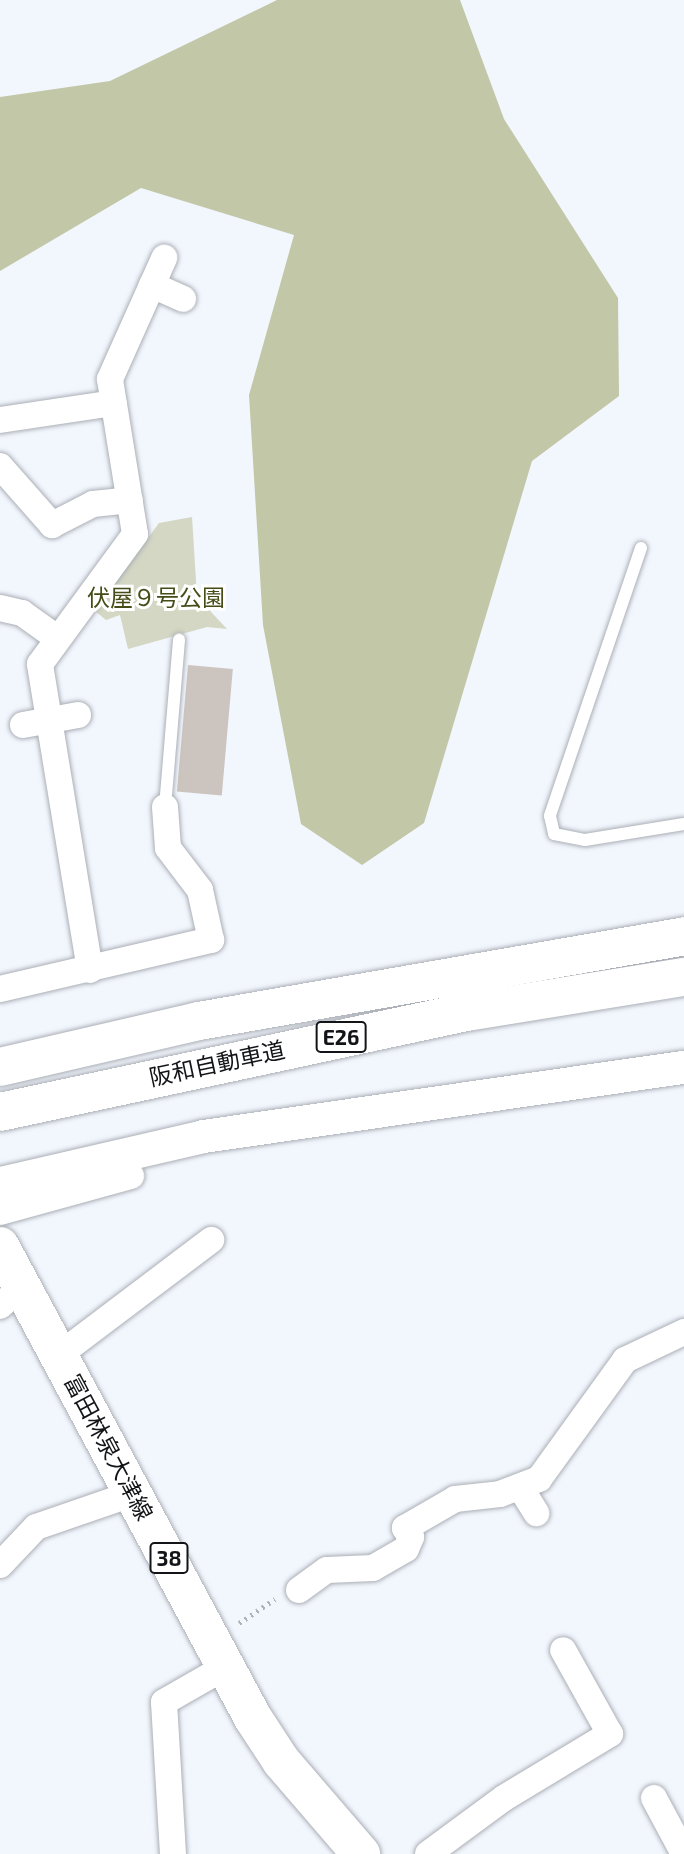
<!DOCTYPE html>
<meta charset="utf-8">
<style>
body{margin:0}
#map{position:relative;width:684px;height:1854px;overflow:hidden;background:#f2f6fd;font-family:"Exo 2","Noto Sans JP",sans-serif}
div>[style]{position:absolute}
[style*='--x']{left:calc(var(--x)*1px);top:calc(var(--y)*1px);width:calc(var(--w)*1px);rotate:calc(var(--a)*1deg)}
.green>*{inset:0;background:#d3d7c3}
.forest>*{inset:0;background:#c1c7a7}
.building>*{inset:0;background:#cbc4bf;transform-origin:0 0}
.path>*{height:4.5px;margin-top:-2.25px;transform-origin:0;background:repeating-linear-gradient(90deg,#aeb1b6 0 2px,transparent 0 7px)}
.roads{filter:drop-shadow(0 0 2px #abafb6) drop-shadow(0 0 2px #abafb6)}
.service>*{height:12px;margin:-6px;padding:0 6px;transform-origin:6px;border-radius:6px;background:#fff}
.minor>*{height:26px;margin:-13px;padding:0 13px;transform-origin:13px;border-radius:13px;background:#fff}
.tertiary>*{height:33px;margin:-16.5px;padding:0 16.5px;transform-origin:16.5px;border-radius:16.5px;background:#fff}
.primary>*{height:38px;margin:-19px;padding:0 19px;transform-origin:19px;border-radius:19px;background:#fff}
.motorway>*{height:38px;margin:-19px;padding:0 19px;transform-origin:19px;border-radius:19px;background:#fff}
span{translate:-50% -50%;white-space:nowrap;text-align:center;line-height:1.15;-webkit-text-stroke:6px #fff;paint-order:stroke}
.shield-label span{padding:2px 5px;background:#fff;border:2px solid;border-radius:5px;-webkit-text-stroke-width:0}
.shield-label{font-size:21px;color:#131417;font-weight:700}
.park-label{font-size:23px;color:#454c17}
.street-label{font-size:23px;color:#131417}
</style>
<div id="map">
<div class="green">
<i style="clip-path:polygon(192px 517px,197px 597px,227px 629px,207px 627px,128px 649px,120px 615px,106px 620px,95px 611px,159px 523px)"></i>
</div>
<div class="forest">
<i style="clip-path:polygon(277px 0,460px 0,504px 119px,618px 298px,619px 396px,532px 461px,424px 823px,362px 865px,301px 824px,263px 625px,249px 395px,294px 235px,141px 188px,0 271px,0 97px,110px 81px)"></i>
</div>
<div class="building">
<i style="left:188px;top:665px;width:45px;height:127px;rotate:5deg"></i>
</div>
<div class="path">
<i style="--x:239;--y:1623;--w:43;--a:-33.7"></i>
</div>
<div class="roads">
<div class="service">
<i style="--x:641;--y:548;--w:283;--a:108.8"></i>
<i style="--x:550;--y:816;--w:18;--a:77"></i>
<i style="--x:554;--y:834;--w:32;--a:11"></i>
<i style="--x:585;--y:840;--w:100;--a:-9.2"></i>
<i style="--x:165;--y:807;--w:168;--a:-85.2"></i>
</div>
<div class="minor">
<i style="--x:152;--y:285;--w:34;--a:24"></i>
<i style="--x:0;--y:420;--w:115;--a:-8.5"></i>
<i style="--x:0;--y:466;--w:79;--a:48.6"></i>
<i style="--x:52;--y:525;--w:46;--a:-27.1"></i>
<i style="--x:93;--y:504;--w:37;--a:-6"></i>
<i style="--x:0;--y:608;--w:23;--a:13"></i>
<i style="--x:22;--y:613;--w:43;--a:35.5"></i>
<i style="--x:23;--y:725;--w:56;--a:-10.3"></i>
<i style="--x:90;--y:970;--w:310;--a:-99.3"></i>
<i style="--x:40;--y:664;--w:161;--a:-53.8"></i>
<i style="--x:135;--y:534;--w:157;--a:-99.2"></i>
<i style="--x:110;--y:379;--w:133;--a:-65.9"></i>
<i style="--x:0;--y:989;--w:217;--a:-13.1"></i>
<i style="--x:211;--y:940;--w:51;--a:-102.4"></i>
<i style="--x:200;--y:890;--w:53;--a:-127.3"></i>
<i style="--x:168;--y:848;--w:41;--a:-94.2"></i>
<i style="--x:0;--y:1212;--w:136;--a:-15.4"></i>
<i style="--x:0;--y:1306;--w:29;--a:-41"></i>
<i style="--x:59;--y:1355;--w:191;--a:-37.1"></i>
<i style="--x:520;--y:1487;--w:31;--a:58"></i>
<i style="--x:0;--y:1565;--w:52;--a:-46.5"></i>
<i style="--x:36;--y:1527;--w:105;--a:-19"></i>
<i style="--x:299;--y:1590;--w:34;--a:-36"></i>
<i style="--x:327;--y:1570;--w:46;--a:-2.5"></i>
<i style="--x:373;--y:1568;--w:38;--a:-30"></i>
<i style="--x:406;--y:1549;--w:13;--a:-67"></i>
<i style="--x:411;--y:1537;--w:11;--a:-124"></i>
<i style="--x:405;--y:1528;--w:58;--a:-30.1"></i>
<i style="--x:455;--y:1499;--w:45;--a:-6.3"></i>
<i style="--x:500;--y:1494;--w:42;--a:-21"></i>
<i style="--x:539;--y:1479;--w:147;--a:-54.1"></i>
<i style="--x:625;--y:1360;--w:65;--a:-25.4"></i>
<i style="--x:654;--y:1798;--w:64;--a:61.8"></i>
<i style="--x:173;--y:1854;--w:152;--a:-93.4"></i>
<i style="--x:164;--y:1702;--w:70;--a:-29.8"></i>
<i style="--x:428;--y:1854;--w:94;--a:-36.4"></i>
<i style="--x:504;--y:1798;--w:124;--a:-31.1"></i>
<i style="--x:610;--y:1734;--w:96;--a:-119.2"></i>
</div>
<div class="tertiary">
<i style="--x:0;--y:1183;--w:208;--a:-13"></i>
<i style="--x:203;--y:1136;--w:486;--a:-8.2"></i>
</div>
<div class="primary">
<i style="--x:0;--y:1246;--w:536;--a:61.81"></i>
<i style="--x:253;--y:1718;--w:51;--a:56.9"></i>
<i style="--x:281;--y:1761;--w:123;--a:49.3"></i>
</div>
<div class="motorway">
<i style="--x:0;--y:1067;--w:204;--a:-13"></i>
<i style="--x:199;--y:1021;--w:492;--a:-9.9"></i>
<i style="--x:0;--y:1112;--w:484;--a:-12.1"></i>
<i style="--x:473;--y:1011;--w:214;--a:-9.2"></i>
</div>
</div>
<div class="shield-label">
<span style="left:341px;top:1037px">E26</span>
<span style="left:169px;top:1558px">38</span>
</div>
<div class="park-label">
<span style="left:156px;top:597px">伏屋９号公園</span>
</div>
<div class="street-label">
<span style="left:217px;top:1063px;rotate:-12deg">阪和自動車道</span>
<span style="left:109px;top:1447px;rotate:62deg">富田林泉大津線</span>
</div>
</div>
